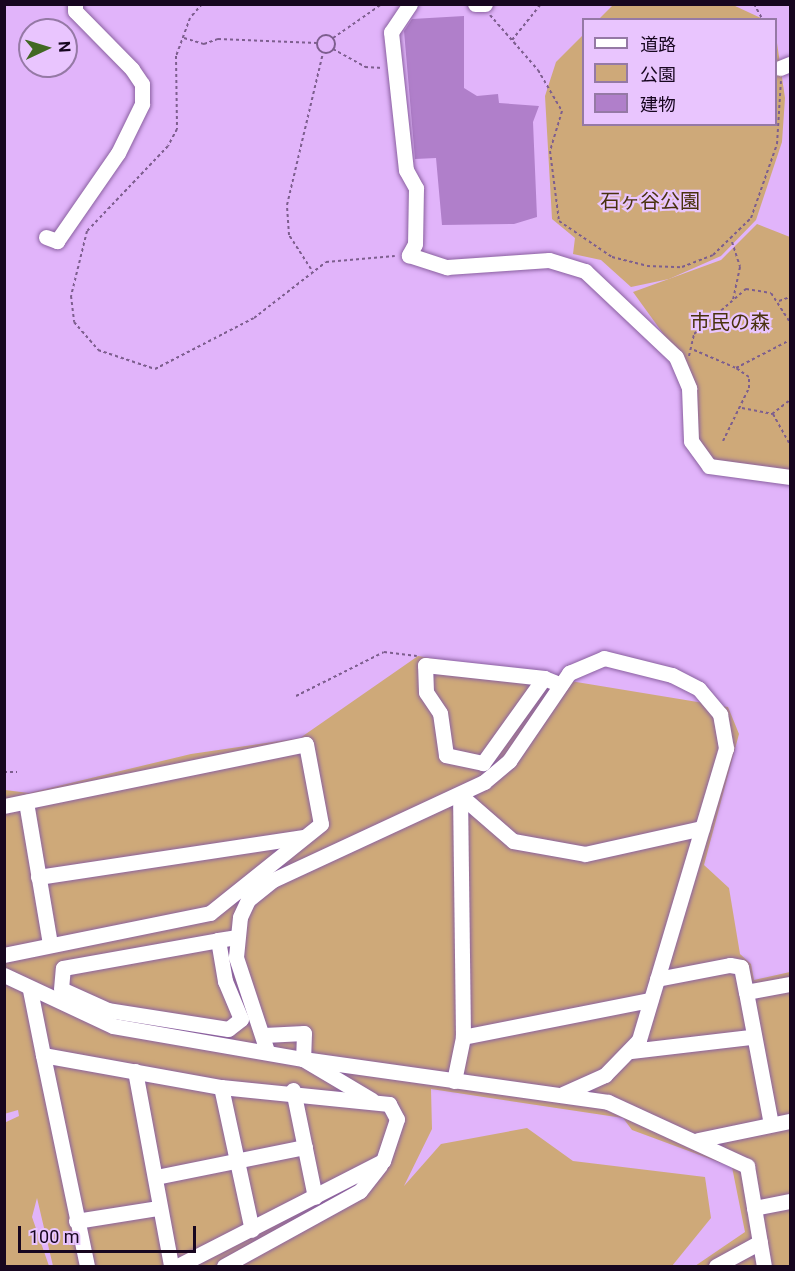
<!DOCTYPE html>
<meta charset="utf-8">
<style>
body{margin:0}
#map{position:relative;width:795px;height:1271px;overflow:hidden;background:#e1b4fa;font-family:Roboto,"Noto Sans JP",sans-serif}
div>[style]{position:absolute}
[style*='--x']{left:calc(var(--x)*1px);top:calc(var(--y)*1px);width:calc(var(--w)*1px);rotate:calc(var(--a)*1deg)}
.green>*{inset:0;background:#cea979}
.building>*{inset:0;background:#b07fca}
.path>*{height:2px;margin-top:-1px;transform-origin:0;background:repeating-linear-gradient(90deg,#7d5e8e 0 3px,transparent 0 6px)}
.path>.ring{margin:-1px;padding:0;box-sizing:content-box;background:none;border:2px solid #7d5e8e;border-radius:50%}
.roads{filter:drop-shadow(0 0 2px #8a60a0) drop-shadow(0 0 2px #8a60a0)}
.minor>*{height:15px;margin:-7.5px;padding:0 7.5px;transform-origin:7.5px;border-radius:7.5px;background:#fff}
span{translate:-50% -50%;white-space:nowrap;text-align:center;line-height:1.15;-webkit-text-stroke:4.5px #e9c5fe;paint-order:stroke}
.park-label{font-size:20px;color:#49320e}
.frame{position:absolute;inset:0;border:6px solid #17061f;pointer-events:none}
.legend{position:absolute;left:582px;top:18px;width:195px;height:108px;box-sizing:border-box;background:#e9c5fe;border:2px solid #9579a5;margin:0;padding:8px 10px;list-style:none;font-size:18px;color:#17061f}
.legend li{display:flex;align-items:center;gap:12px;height:30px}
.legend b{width:30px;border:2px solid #9579a5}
.north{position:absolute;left:18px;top:18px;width:60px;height:60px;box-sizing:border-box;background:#e9c5fe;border:2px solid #9579a5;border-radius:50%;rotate:86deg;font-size:16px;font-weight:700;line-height:24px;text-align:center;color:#17061f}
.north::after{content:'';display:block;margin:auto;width:21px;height:27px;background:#426823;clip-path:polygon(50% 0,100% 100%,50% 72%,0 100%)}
.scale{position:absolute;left:18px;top:1226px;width:178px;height:27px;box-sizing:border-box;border:3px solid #17061f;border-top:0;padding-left:8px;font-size:18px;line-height:21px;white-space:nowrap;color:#17061f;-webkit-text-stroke:4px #e9c5fe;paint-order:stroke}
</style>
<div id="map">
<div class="green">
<i style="clip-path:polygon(614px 4px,733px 5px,763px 19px,599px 19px)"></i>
<i style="clip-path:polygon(583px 35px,584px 124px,776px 124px,776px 36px,785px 98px,782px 142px,756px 220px,721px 256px,669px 279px,631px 287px,601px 260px,573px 254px,575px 238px,552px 219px,545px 96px,556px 62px)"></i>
<i style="clip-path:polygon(757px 224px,790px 237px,790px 472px,708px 460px,698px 447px,680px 357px,633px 292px,721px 260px)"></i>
<i style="clip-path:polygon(418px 656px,728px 707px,739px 734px,704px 865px,729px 888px,740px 954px,751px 964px,754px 980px,790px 972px,790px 1266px,695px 1266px,745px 1232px,732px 1167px,632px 1130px,623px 1118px,431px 1089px,432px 1129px,404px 1186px,441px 1144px,527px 1128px,573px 1161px,705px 1177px,711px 1218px,672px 1266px,53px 1266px,37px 1198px,32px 1217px,49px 1266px,5px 1266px,4px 1123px,19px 1116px,18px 1110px,4px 1114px,5px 790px,29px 793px,191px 754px,300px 738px)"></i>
</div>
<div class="building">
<i style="clip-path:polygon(464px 16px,464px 88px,477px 96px,498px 94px,499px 103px,539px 106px,533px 122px,537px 217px,514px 224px,442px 225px,436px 158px,415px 159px,404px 31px,412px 19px)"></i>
</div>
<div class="path">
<i style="--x:202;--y:4;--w:18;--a:131"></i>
<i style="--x:190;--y:18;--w:40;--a:110.2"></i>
<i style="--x:176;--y:56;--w:73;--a:89.2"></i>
<i style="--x:177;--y:129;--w:19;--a:118"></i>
<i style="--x:168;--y:146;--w:117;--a:133.6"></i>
<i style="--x:87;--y:231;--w:67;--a:103.8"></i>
<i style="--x:71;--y:296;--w:26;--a:83"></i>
<i style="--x:74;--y:322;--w:37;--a:49"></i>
<i style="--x:98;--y:350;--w:60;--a:18.4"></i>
<i style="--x:155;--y:369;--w:111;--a:-27.3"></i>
<i style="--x:254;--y:318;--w:91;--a:-37.9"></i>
<i style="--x:326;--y:262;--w:69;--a:-5"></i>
<i style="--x:754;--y:4;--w:18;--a:61"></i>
<i style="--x:490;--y:15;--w:73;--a:48.9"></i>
<i style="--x:538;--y:70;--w:48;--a:59.7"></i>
<i style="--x:562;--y:111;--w:42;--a:106.7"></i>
<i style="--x:550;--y:151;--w:71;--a:82.7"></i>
<i style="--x:559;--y:221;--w:64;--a:34.2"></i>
<i style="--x:612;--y:257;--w:36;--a:14"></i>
<i style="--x:647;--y:266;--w:35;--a:2"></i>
<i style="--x:682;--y:267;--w:33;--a:-21"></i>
<i style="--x:713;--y:255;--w:53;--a:-44.2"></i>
<i style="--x:751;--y:218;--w:78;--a:-70.6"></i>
<i style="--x:777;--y:144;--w:63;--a:-86.4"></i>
<i class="ring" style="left:317px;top:35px;width:16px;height:16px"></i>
<i style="--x:184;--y:38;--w:21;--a:17"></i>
<i style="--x:204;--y:44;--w:15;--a:-20"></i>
<i style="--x:218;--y:39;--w:99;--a:2.3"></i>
<i style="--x:333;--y:38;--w:60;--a:-34.8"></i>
<i style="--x:512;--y:40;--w:46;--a:-51.1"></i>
<i style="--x:333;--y:49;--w:37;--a:29"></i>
<i style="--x:365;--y:67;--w:18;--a:3"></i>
<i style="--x:732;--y:242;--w:26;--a:72"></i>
<i style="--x:740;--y:267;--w:34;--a:102"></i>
<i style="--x:311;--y:269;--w:40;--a:-122.9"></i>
<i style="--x:289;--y:235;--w:30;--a:-94"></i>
<i style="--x:287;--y:205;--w:156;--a:-76.7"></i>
<i style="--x:779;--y:301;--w:12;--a:-20"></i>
<i style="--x:694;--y:350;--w:46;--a:23.2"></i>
<i style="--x:736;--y:368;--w:61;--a:-27.4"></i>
<i style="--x:689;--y:356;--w:23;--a:-77"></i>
<i style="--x:694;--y:334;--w:69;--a:-40.9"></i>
<i style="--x:746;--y:289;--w:25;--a:9"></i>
<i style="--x:771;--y:293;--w:35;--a:57"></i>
<i style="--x:742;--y:408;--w:31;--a:11"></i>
<i style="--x:772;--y:414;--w:23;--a:-38"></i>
<i style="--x:773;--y:414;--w:35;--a:61"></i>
<i style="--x:723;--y:441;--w:59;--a:-63.9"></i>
<i style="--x:749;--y:388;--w:11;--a:-90"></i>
<i style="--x:749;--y:377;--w:16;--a:-145"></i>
<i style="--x:296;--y:696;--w:98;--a:-26.6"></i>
<i style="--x:384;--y:652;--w:33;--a:7"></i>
<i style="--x:4;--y:772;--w:13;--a:0"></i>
</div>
<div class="roads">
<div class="minor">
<i style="--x:410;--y:4;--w:34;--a:124"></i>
<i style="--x:391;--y:32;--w:139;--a:83.8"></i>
<i style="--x:406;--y:170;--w:21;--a:61"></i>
<i style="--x:416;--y:188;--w:56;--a:91"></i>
<i style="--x:415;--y:244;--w:13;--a:119"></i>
<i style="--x:409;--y:255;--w:40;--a:18"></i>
<i style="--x:447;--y:267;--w:102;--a:-3.9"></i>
<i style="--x:549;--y:260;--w:38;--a:17"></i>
<i style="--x:585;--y:271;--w:125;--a:43.4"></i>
<i style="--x:676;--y:357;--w:34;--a:67"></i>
<i style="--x:689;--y:388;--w:53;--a:87.8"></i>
<i style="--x:691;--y:441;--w:31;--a:54"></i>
<i style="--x:709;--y:466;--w:82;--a:7.7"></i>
<i style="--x:475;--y:4;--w:10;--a:0"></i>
<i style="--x:780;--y:68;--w:11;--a:-22"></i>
<i style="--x:46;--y:237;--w:12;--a:20"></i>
<i style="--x:57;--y:241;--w:107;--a:-55.3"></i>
<i style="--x:118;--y:153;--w:55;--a:-63.9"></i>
<i style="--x:142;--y:104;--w:20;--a:-90"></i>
<i style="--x:142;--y:84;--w:18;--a:-124"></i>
<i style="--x:132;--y:69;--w:81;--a:-134.5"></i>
<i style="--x:75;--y:11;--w:7;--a:-90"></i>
<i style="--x:544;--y:678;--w:105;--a:125.7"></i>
<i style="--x:483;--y:763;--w:38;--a:-168"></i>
<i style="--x:446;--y:755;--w:42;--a:-98.1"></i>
<i style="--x:440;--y:713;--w:25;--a:-124"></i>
<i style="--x:426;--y:692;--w:27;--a:-92"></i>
<i style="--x:425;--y:665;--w:120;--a:6.2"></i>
<i style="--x:544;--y:678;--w:18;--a:22"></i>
<i style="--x:460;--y:795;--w:70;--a:41"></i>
<i style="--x:513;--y:841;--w:73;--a:10.2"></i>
<i style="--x:585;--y:854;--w:120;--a:-12.5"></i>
<i style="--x:26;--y:802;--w:144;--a:80.4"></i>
<i style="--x:4;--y:806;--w:308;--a:-11.6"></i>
<i style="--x:306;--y:744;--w:81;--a:79.4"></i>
<i style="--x:321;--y:824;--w:142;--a:141.3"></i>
<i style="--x:210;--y:913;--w:210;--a:168.5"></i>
<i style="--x:38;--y:877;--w:267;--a:-8.6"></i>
<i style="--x:218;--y:940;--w:42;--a:80.3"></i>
<i style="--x:225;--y:981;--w:41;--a:67.2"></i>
<i style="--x:241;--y:1019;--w:16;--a:142"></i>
<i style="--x:228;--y:1029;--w:121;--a:-171"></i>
<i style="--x:108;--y:1010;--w:51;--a:-155.9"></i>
<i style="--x:61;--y:989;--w:21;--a:-85"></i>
<i style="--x:63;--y:968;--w:158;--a:-10.2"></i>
<i style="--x:218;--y:940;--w:18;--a:-9"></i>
<i style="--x:4;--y:975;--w:120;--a:25.1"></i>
<i style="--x:113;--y:1026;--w:193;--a:9.9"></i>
<i style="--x:303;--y:1059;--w:308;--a:8"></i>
<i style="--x:608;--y:1102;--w:153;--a:24.7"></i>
<i style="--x:747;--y:1166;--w:101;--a:80.4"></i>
<i style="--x:657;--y:979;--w:74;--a:-10.9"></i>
<i style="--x:730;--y:965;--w:11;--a:10"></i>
<i style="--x:741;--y:967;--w:25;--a:79"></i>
<i style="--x:746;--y:992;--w:45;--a:-10.3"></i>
<i style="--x:30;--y:990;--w:66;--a:78.7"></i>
<i style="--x:746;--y:992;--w:134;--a:79.3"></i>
<i style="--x:264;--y:1035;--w:40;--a:-2.9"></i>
<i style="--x:304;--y:1033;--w:26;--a:92"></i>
<i style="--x:303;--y:1059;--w:80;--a:30.7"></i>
<i style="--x:463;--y:1037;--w:191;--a:-11.2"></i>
<i style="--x:267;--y:1051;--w:99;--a:-108.3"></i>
<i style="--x:236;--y:957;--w:40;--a:-84.3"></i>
<i style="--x:240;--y:917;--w:19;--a:-65"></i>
<i style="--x:248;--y:900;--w:32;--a:-39"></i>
<i style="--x:273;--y:880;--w:233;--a:-24.9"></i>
<i style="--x:484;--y:782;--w:33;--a:-40"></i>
<i style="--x:509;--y:761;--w:107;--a:-55.7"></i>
<i style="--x:569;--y:673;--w:38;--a:-23"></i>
<i style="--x:604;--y:658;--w:70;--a:14"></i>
<i style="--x:672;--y:675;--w:30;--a:27"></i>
<i style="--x:699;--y:689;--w:33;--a:50"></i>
<i style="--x:720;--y:714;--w:35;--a:80"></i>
<i style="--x:726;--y:748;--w:305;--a:106.6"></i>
<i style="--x:639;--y:1040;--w:49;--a:134.2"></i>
<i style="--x:605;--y:1075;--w:46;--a:155.7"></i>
<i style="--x:631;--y:1051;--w:120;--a:-6.7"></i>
<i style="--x:135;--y:1071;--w:198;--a:79.5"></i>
<i style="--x:454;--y:1081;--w:45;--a:-78.4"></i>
<i style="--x:463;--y:1037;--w:242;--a:-90.7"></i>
<i style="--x:221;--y:1087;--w:146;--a:77.8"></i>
<i style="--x:293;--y:1090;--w:109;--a:78.4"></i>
<i style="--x:698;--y:1140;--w:94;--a:-11.7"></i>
<i style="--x:156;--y:1177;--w:152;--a:-11.4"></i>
<i style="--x:754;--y:1208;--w:37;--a:-11"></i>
<i style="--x:76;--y:1221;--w:82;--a:-9.1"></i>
<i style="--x:87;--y:1266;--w:216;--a:-101.8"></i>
<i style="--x:43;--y:1055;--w:181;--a:10.2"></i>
<i style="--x:221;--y:1087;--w:169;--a:5.8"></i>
<i style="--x:389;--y:1104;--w:17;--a:62"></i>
<i style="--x:397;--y:1119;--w:44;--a:108.4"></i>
<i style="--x:383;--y:1161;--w:230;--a:152.9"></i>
<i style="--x:224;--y:1266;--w:155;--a:-28.9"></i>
<i style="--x:360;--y:1191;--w:33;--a:-52"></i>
<i style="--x:716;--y:1266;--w:50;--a:-28.6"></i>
</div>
</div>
<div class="park-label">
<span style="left:650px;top:201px">石ヶ谷公園</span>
<span style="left:730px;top:322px">市民の森</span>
</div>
<div class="frame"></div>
<ul class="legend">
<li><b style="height:8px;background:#fff"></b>道路</li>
<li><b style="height:16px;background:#cea979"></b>公園</li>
<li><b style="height:16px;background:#b07fca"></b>建物</li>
</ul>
<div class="north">N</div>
<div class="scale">100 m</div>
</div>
